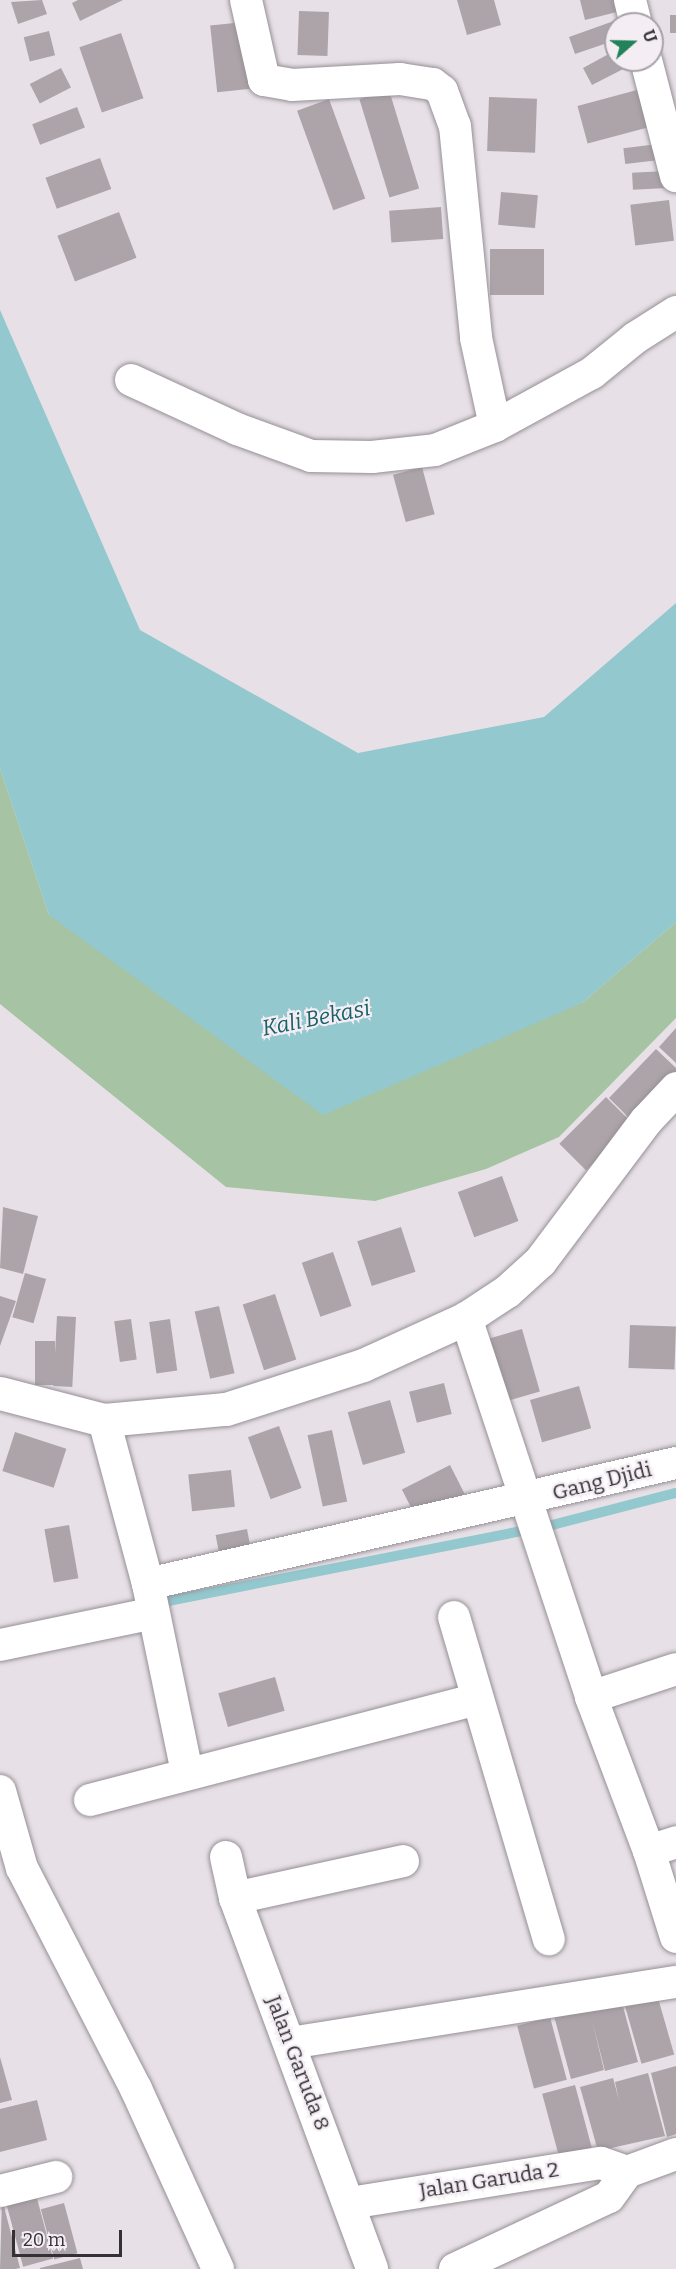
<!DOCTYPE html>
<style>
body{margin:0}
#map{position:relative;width:676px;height:2269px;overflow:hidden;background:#e7e1e7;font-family:Bitter,serif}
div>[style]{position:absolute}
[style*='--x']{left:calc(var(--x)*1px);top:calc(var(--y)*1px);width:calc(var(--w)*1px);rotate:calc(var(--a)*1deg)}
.green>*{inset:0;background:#a6c3a3}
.water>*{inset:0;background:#92c8ce}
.stream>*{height:10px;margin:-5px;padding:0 5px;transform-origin:5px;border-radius:5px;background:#92c8ce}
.building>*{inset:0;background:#aca4a8;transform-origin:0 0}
.roads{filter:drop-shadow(0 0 2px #969096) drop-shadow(0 0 2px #969096)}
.street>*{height:32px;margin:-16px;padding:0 16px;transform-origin:16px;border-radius:16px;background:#fff}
.secondary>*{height:33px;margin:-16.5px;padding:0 16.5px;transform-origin:16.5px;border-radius:16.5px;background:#fff}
span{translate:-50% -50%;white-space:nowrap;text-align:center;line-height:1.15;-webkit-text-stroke:4.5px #f4eef4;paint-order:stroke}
.street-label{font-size:21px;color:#333133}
.water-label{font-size:22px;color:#186168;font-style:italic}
.north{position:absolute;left:604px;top:12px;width:60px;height:60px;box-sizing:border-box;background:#f4eef4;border:2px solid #a7a2a7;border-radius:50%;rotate:70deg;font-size:16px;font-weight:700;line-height:24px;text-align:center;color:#333133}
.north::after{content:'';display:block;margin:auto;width:21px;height:27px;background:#22825a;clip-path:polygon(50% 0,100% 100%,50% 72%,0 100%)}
.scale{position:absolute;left:12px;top:2230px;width:110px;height:27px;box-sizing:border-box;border:3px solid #333133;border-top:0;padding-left:8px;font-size:18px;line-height:21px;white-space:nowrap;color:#333133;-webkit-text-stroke:4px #f4eef4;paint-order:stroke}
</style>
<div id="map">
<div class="green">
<i style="clip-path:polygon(0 768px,49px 915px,582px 1003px,676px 922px,676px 1018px,559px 1137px,486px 1169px,375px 1201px,226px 1187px,0 1004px)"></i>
</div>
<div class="water">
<i style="clip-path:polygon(0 310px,140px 630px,358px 753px,544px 717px,676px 603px,676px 922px,582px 1003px,323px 1115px,49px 915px,0 768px)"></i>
</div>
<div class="stream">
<i style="--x:153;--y:1604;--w:407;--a:-11.2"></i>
<i style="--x:552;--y:1525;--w:128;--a:-14.5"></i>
</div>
<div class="building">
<i style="clip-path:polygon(42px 0,47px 14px,18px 24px,11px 2px)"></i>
<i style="clip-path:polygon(78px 0,123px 0,80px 21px,72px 3px)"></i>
<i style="clip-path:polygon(457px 0,494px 0,501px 25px,467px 35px)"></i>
<i style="clip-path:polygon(580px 0,622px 0,625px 10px,585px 20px)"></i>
<i style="left:299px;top:11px;width:30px;height:44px;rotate:2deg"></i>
<i style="left:670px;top:15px;width:6px;height:18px"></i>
<i style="clip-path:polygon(625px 17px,628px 24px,616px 24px,616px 40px,575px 54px,569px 37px)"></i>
<i style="left:244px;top:22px;width:67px;height:34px;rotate:84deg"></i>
<i style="left:49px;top:31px;width:25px;height:26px;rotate:76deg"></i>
<i style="left:121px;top:33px;width:69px;height:44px;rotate:71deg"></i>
<i style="clip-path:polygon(616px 50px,616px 60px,635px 63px,592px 85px,583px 68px)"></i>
<i style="left:61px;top:68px;width:22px;height:35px;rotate:63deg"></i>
<i style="left:648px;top:87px;width:39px;height:73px;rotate:75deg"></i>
<i style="left:389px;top:90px;width:103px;height:31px;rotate:73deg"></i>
<i style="left:489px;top:97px;width:48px;height:54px;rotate:2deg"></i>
<i style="left:329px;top:99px;width:106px;height:34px;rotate:70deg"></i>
<i style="left:77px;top:107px;width:22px;height:48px;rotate:69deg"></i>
<i style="left:666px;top:143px;width:16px;height:43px;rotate:83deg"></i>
<i style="left:100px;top:158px;width:33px;height:58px;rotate:70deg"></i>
<i style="left:666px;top:171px;width:17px;height:34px;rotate:87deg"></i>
<i style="left:501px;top:192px;width:37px;height:33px;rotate:5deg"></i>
<i style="left:669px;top:200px;width:41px;height:39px;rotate:83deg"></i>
<i style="left:441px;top:207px;width:32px;height:52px;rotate:86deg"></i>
<i style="left:119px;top:212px;width:49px;height:66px;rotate:69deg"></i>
<i style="left:544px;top:249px;width:46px;height:54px;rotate:90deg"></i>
<i style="left:422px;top:467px;width:49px;height:30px;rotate:75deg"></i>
<i style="clip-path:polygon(676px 1028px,676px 1063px,659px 1047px)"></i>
<i style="clip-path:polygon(656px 1049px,676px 1068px,676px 1077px,633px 1122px,609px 1098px)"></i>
<i style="left:606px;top:1097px;width:38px;height:66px;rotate:45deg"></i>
<i style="left:502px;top:1176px;width:48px;height:47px;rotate:70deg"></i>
<i style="clip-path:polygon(3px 1207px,38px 1216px,23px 1274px,0 1268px)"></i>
<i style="left:401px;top:1227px;width:47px;height:46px;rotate:72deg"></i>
<i style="left:333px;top:1252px;width:57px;height:33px;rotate:71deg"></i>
<i style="left:25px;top:1273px;width:22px;height:46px;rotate:16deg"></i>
<i style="left:275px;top:1294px;width:69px;height:34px;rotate:72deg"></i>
<i style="clip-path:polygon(0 1296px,16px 1301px,0 1346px)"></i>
<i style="left:219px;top:1306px;width:69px;height:25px;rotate:77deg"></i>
<i style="left:57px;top:1316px;width:19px;height:70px;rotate:3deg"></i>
<i style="left:131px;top:1319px;width:41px;height:17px;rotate:82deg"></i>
<i style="left:170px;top:1319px;width:52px;height:21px;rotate:82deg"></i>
<i style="left:630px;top:1325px;width:46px;height:43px;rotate:2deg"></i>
<i style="left:522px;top:1329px;width:65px;height:44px;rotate:74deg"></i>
<i style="left:35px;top:1341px;width:20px;height:44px"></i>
<i style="left:444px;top:1383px;width:32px;height:36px;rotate:76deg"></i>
<i style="left:579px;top:1386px;width:44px;height:51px;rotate:74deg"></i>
<i style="left:390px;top:1400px;width:55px;height:44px;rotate:74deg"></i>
<i style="left:279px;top:1426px;width:66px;height:33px;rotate:70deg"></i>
<i style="left:332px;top:1430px;width:73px;height:25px;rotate:78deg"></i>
<i style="left:15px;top:1432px;width:54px;height:41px;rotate:18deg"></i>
<i style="left:450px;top:1465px;width:33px;height:54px;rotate:63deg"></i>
<i style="left:231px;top:1470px;width:37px;height:43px;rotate:84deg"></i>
<i style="left:69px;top:1525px;width:54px;height:25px;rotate:80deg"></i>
<i style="left:247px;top:1529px;width:26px;height:32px;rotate:79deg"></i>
<i style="left:275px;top:1677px;width:35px;height:59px;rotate:74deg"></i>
<i style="left:656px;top:1991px;width:66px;height:34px;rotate:74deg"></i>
<i style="clip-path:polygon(621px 1999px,638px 2062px,605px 2071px,592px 2020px,604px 2070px,571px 2079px,554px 2016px)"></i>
<i style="left:550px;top:2017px;width:65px;height:34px;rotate:75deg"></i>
<i style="clip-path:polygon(0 2057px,12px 2100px,0 2103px)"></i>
<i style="clip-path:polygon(676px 2066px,676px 2134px,667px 2137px,651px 2073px)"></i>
<i style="clip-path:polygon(648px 2073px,665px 2136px,598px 2151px,580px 2087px,613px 2078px,619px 2100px,615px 2082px)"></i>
<i style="left:575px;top:2085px;width:65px;height:34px;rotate:75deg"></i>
<i style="clip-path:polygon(37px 2100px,47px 2140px,0 2152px,0 2109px)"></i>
<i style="left:35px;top:2191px;width:70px;height:31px;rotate:75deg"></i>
<i style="clip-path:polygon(2px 2199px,20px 2268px,15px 2269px,0 2269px)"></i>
<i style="left:64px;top:2203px;width:52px;height:24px;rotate:75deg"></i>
<i style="clip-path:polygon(80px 2258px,83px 2269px,40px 2269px,40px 2268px)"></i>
</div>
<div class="roads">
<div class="street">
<i style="--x:246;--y:0;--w:82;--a:77.3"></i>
<i style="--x:264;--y:80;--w:28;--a:10"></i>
<i style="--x:292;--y:85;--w:108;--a:-3.2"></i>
<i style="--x:400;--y:79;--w:33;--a:9"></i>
<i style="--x:433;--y:84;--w:11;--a:38"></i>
<i style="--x:442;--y:91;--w:37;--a:70"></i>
<i style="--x:455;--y:126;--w:213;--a:84.3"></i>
<i style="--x:476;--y:338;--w:90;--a:77.8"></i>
<i style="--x:630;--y:0;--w:25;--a:76"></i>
<i style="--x:646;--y:60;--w:120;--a:75.5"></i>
<i style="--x:131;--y:380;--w:117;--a:24.8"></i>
<i style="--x:237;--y:429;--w:79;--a:20"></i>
<i style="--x:311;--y:456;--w:61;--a:0.9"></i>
<i style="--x:372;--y:457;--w:63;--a:-6.3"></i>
<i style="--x:435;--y:450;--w:65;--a:-21.8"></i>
<i style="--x:495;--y:426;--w:111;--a:-28.7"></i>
<i style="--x:592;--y:373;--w:55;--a:-39.1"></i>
<i style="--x:635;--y:338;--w:49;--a:-32.4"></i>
<i style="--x:466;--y:1318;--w:399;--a:71.7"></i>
<i style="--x:591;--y:1697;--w:165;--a:69.4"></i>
<i style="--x:649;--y:1851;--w:90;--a:72.6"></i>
<i style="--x:104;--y:1420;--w:170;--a:75"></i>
<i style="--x:148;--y:1584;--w:193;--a:78.3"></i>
<i style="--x:148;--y:1584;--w:542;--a:-12.91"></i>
<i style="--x:454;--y:1617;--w:336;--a:73.6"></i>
<i style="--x:0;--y:1645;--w:157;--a:-11.7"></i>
<i style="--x:591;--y:1697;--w:89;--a:-18.2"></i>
<i style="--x:0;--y:1791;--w:80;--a:74.1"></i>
<i style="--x:22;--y:1868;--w:249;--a:62.7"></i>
<i style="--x:136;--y:2089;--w:198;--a:65.5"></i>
<i style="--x:90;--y:1800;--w:400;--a:-14.6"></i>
<i style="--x:649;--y:1851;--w:28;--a:-18"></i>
<i style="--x:226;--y:1857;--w:42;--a:77.6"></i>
<i style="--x:235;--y:1898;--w:395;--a:69.7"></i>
<i style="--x:235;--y:1898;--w:172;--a:-12.4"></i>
<i style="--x:290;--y:2043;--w:391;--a:-9"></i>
<i style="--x:0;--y:2191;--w:58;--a:-14"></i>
<i style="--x:350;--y:2203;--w:254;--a:-9.1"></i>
<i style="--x:601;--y:2163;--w:28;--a:19"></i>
<i style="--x:455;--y:2269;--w:170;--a:-25.1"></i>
<i style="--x:609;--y:2197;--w:31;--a:-54"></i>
<i style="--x:627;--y:2172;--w:52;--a:-20.2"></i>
</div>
<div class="secondary">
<i style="--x:0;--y:1393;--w:107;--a:14.6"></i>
<i style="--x:104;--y:1420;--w:122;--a:-5.2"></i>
<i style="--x:226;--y:1409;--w:144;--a:-17.8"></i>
<i style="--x:363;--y:1365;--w:113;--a:-24.5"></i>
<i style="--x:466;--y:1318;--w:49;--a:-33.4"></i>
<i style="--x:507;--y:1291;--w:45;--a:-42.3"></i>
<i style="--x:540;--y:1261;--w:176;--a:-53.1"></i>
<i style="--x:646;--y:1120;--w:44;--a:-46.8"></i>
</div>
</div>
<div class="street-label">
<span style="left:602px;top:1481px;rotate:-14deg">Gang Djidi</span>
<span style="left:298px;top:2063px;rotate:69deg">Jalan Garuda 8</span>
<span style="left:489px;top:2180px;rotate:-9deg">Jalan Garuda 2</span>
</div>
<div class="water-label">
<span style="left:316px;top:1018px;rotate:-11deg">Kali Bekasi</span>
</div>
<div class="north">U</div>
<div class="scale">20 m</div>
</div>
